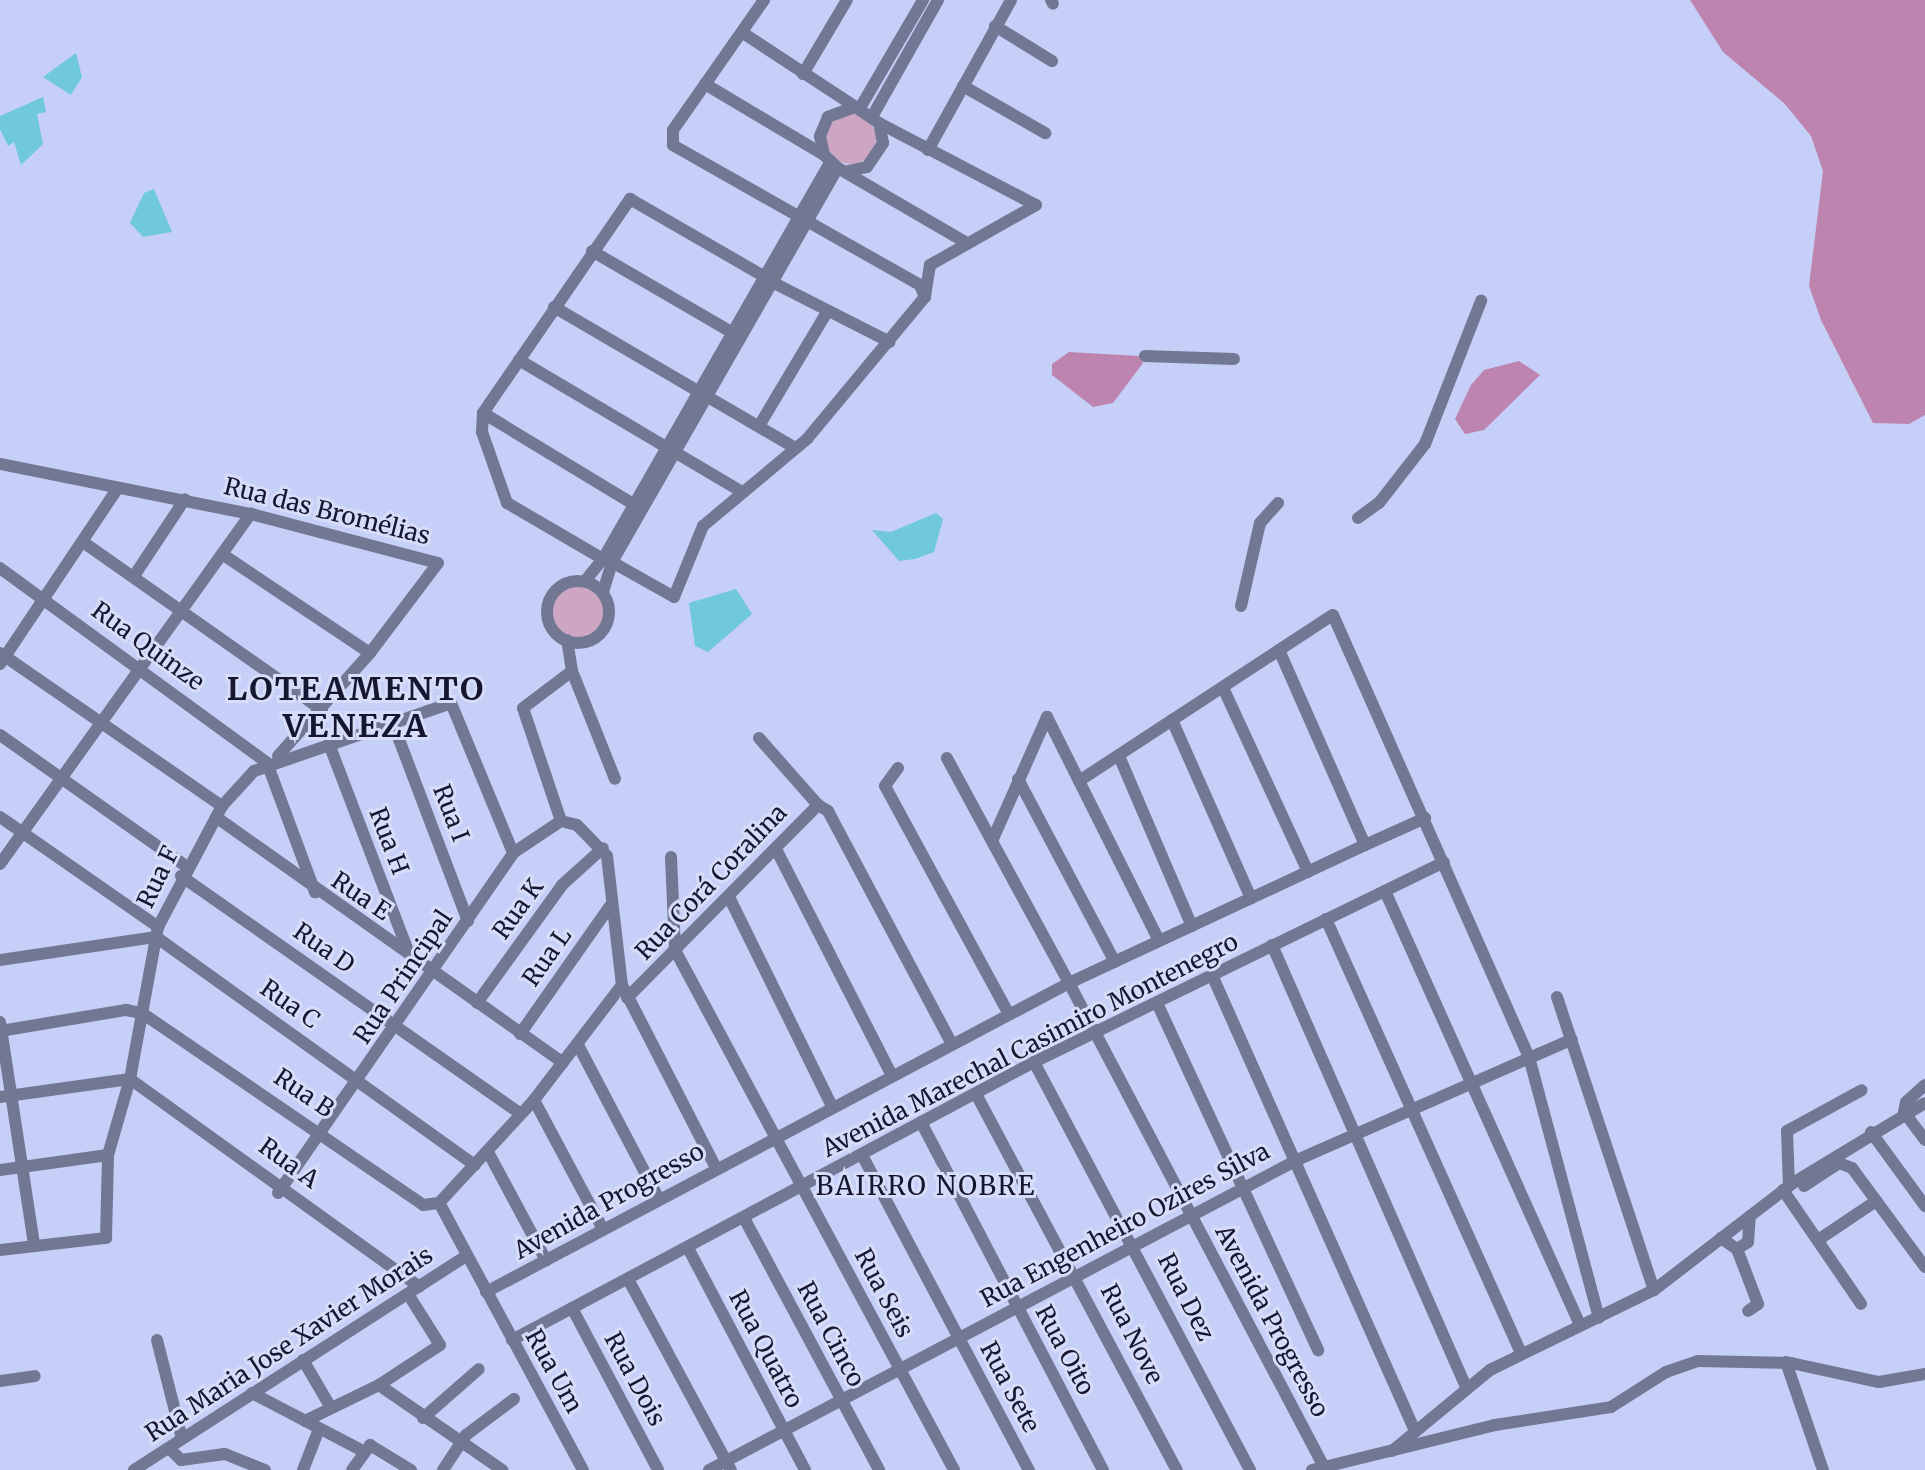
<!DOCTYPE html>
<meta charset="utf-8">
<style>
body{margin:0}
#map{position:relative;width:1925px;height:1470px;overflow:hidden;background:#c6cff7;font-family:Merriweather,serif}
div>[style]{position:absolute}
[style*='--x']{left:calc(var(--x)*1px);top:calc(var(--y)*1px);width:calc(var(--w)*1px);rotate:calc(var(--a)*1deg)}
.green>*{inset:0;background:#cda6c3}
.round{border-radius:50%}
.forest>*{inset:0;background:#bc84af}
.water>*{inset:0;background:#70c8dd}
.minor>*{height:12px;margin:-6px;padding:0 6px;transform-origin:6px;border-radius:6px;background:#727893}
.minor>.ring{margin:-6px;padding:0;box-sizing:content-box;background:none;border:12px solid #727893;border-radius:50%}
span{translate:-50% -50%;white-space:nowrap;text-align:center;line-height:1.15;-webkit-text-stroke:6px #d7ddf8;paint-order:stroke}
.street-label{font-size:24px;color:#14172f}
.neighbourhood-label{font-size:26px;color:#14172f;letter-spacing:2px}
.district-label{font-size:32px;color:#14172f;font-weight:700;letter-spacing:2px}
</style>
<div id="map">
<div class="green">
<i class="round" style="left:826px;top:114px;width:50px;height:50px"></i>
<i class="round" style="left:552px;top:586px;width:52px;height:52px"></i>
</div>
<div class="forest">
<i style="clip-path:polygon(1690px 0,1925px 0,1925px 415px,1909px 424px,1873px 423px,1821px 320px,1809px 286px,1823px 171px,1811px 136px,1784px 103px,1723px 52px)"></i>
<i style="clip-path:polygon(1069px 352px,1139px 356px,1143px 363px,1113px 403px,1093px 407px,1052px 375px,1052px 364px)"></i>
<i style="clip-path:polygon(1519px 361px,1540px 375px,1484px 430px,1465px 434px,1455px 419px,1471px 385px,1484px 370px)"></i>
</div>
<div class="water">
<i style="clip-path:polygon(76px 53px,82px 77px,71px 95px,43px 77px)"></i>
<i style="clip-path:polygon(43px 97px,46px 112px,37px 114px,43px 144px,21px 165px,14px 142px,8px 146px,0 129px,0 116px)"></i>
<i style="clip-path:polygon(154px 189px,172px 232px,143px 237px,130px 223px,144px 193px)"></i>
<i style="clip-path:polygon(936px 513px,943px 519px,934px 552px,915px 559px,899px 561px,872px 530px,891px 532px)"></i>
<i style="clip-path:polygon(736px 589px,752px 614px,708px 652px,695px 646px,689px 603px)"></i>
</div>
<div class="minor">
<i style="--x:1051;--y:0;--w:4;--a:63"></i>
<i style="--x:995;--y:26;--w:67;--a:31.6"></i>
<i style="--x:743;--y:33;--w:133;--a:33.3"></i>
<i style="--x:803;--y:74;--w:86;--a:-59.3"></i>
<i style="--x:705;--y:84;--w:139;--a:30.8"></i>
<i style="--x:963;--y:86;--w:95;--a:29.8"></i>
<i style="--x:860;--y:108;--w:125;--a:-59.7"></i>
<i style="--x:873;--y:115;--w:132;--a:-60.5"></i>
<i style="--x:879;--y:123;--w:177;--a:27.6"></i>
<i style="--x:1036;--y:205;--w:122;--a:150.5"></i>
<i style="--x:930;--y:265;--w:32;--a:99"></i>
<i style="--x:928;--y:150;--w:171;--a:-61"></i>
<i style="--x:848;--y:171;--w:19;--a:-12"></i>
<i style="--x:867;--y:167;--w:29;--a:-56"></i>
<i style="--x:883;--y:143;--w:20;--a:-101"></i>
<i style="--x:879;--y:123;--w:29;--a:-146"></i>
<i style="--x:855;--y:107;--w:29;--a:160"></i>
<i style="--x:828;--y:117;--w:21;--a:113"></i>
<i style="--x:820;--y:136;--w:19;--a:78"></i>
<i style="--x:824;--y:155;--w:19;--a:43"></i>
<i style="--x:838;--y:168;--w:147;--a:30.2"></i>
<i style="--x:592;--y:251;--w:169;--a:30.2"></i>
<i style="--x:772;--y:282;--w:132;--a:27"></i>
<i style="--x:554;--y:307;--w:276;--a:30.3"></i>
<i style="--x:1145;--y:356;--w:89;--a:1.9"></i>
<i style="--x:519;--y:360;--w:259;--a:30.6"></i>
<i style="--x:483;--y:413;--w:184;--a:31.2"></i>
<i style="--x:759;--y:426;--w:133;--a:-59.2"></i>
<i style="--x:0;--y:464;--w:256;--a:11.3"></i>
<i style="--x:251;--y:514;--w:193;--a:14.7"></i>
<i style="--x:438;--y:563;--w:113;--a:127.1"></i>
<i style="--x:370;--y:653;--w:138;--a:131.8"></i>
<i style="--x:1358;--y:518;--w:26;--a:-36"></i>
<i style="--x:1379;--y:503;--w:75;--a:-52.1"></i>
<i style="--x:1425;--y:444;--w:154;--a:-68.6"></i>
<i style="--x:83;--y:542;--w:292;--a:35.1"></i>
<i style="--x:222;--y:554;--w:178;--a:33.8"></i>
<i style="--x:603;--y:559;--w:111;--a:-149.7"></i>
<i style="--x:507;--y:503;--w:75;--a:-109.4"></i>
<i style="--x:482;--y:432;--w:19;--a:-87"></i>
<i style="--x:483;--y:413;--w:260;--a:-55.5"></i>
<i style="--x:630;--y:199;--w:156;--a:30"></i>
<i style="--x:612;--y:562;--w:71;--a:29.4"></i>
<i style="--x:674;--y:597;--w:77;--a:-67.8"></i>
<i style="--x:703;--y:526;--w:136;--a:-39.9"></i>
<i style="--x:807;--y:439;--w:185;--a:-50.3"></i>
<i style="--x:925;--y:297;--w:13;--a:-113"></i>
<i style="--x:920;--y:285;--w:284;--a:-150.5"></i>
<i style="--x:673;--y:145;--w:15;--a:-90"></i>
<i style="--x:673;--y:130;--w:159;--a:-55"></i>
<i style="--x:0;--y:568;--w:331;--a:36.1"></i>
<i style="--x:267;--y:763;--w:138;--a:69.6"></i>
<i style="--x:134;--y:576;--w:92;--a:-56.5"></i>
<i style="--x:585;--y:581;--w:28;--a:-51"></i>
<i style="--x:603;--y:559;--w:456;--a:-60.2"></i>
<i class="ring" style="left:547px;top:581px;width:50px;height:50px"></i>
<i style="--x:603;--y:592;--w:31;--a:-73"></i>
<i style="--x:612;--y:562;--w:454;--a:-60.2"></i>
<i style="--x:1241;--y:606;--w:85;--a:-77.1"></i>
<i style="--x:1260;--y:523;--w:27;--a:-48"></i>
<i style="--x:1279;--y:650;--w:213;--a:66.2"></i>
<i style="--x:1365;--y:845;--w:66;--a:-24.2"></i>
<i style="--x:0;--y:653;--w:270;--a:34.6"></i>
<i style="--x:0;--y:664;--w:211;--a:-56.2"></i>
<i style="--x:572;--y:671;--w:116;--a:68.3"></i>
<i style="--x:1225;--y:692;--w:198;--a:65.2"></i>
<i style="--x:1047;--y:717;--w:250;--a:63.4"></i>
<i style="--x:1172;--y:720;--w:195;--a:66.1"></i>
<i style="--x:392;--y:721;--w:214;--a:69.2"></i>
<i style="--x:0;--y:735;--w:229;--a:35.2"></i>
<i style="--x:759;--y:738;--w:89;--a:48.6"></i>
<i style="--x:329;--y:744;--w:225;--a:69.1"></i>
<i style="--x:1119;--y:756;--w:185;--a:66.8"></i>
<i style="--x:898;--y:768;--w:22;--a:126"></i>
<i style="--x:885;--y:786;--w:260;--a:61.5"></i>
<i style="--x:1018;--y:779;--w:207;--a:62.1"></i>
<i style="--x:1079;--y:781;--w:303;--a:-33.2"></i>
<i style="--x:1333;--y:615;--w:484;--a:66.1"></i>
<i style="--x:1529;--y:1057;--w:270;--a:75"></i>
<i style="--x:0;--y:817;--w:193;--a:34.8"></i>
<i style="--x:216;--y:817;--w:425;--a:35.3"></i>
<i style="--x:561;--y:821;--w:119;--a:-108.6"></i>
<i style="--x:523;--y:708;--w:61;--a:-37.1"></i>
<i style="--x:572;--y:671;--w:31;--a:-99"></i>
<i style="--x:992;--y:841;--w:136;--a:-66.1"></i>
<i style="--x:776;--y:849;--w:255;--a:62.9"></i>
<i style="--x:671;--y:857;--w:93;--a:87.5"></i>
<i style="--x:675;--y:950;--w:590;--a:61.78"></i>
<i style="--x:0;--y:864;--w:431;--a:-54.4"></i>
<i style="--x:181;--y:876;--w:414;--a:35"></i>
<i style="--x:1385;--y:891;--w:476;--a:65.8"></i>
<i style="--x:729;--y:897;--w:233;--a:63.8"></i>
<i style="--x:1326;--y:919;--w:476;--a:65.8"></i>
<i style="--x:156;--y:937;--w:392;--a:35.6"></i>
<i style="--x:1272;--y:945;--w:482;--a:66.3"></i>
<i style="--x:0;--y:960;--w:158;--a:-8.4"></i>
<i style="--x:1212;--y:975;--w:499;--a:66"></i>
<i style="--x:1557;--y:997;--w:309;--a:71.7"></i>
<i style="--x:627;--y:998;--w:272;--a:-45.3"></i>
<i style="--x:818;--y:805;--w:12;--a:31"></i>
<i style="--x:828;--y:811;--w:264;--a:62"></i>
<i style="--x:477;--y:1003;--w:145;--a:-54.2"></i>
<i style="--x:562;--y:885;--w:55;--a:-42.1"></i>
<i style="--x:1157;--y:1003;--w:383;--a:65.1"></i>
<i style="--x:0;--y:1022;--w:225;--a:81.3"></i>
<i style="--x:0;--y:1031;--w:128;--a:-9.5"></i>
<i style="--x:126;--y:1010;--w:16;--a:11"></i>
<i style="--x:142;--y:1013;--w:340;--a:34.3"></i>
<i style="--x:423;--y:1205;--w:16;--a:-7"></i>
<i style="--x:520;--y:1034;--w:156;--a:-54.9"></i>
<i style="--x:578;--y:1045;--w:174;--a:62.3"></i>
<i style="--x:1034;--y:1062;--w:462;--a:62.1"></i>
<i style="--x:1925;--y:1085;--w:25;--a:138"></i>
<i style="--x:1906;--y:1102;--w:10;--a:101"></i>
<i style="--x:1904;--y:1112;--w:35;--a:53"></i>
<i style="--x:976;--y:1094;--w:426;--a:61.9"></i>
<i style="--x:0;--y:1097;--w:131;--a:-7.9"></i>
<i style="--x:130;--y:1079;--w:356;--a:35.7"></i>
<i style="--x:534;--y:1100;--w:146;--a:61.9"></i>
<i style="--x:921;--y:1122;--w:393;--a:62.4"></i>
<i style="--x:1871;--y:1132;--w:92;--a:53.9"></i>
<i style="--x:488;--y:1152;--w:123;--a:61.8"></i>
<i style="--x:862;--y:1155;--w:357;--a:62.1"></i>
<i style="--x:0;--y:1170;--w:109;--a:-7.9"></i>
<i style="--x:1789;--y:1186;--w:55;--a:-92.1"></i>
<i style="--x:1787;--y:1131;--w:85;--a:-28.7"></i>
<i style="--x:1804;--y:1186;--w:42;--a:-33.3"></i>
<i style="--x:1839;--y:1163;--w:14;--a:21"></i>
<i style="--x:1852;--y:1168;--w:123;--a:53.6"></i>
<i style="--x:1783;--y:1190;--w:138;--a:55.6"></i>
<i style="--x:278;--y:1193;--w:413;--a:-55.3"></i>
<i style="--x:513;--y:853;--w:58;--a:-33.7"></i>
<i style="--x:561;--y:821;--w:16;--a:14"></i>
<i style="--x:577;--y:825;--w:43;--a:45.9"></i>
<i style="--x:607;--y:856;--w:130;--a:83.4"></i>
<i style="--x:622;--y:985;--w:206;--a:62.8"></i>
<i style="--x:744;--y:1218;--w:286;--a:61.8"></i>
<i style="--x:1721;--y:1238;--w:19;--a:35"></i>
<i style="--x:1737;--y:1249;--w:59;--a:69.1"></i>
<i style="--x:1758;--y:1304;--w:12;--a:145"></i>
<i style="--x:1818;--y:1240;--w:70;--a:-33.9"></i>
<i style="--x:688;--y:1248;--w:251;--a:62.2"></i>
<i style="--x:1737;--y:1249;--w:13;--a:-32"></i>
<i style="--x:1748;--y:1242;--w:26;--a:-86"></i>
<i style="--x:0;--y:1250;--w:107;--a:-6.5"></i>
<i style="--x:106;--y:1238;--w:83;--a:-88.6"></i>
<i style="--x:108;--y:1155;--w:79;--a:-73.9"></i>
<i style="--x:130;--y:1079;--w:155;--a:-79.6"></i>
<i style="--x:158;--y:927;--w:137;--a:-62.1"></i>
<i style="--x:222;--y:806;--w:47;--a:-47.6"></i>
<i style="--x:254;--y:771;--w:208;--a:-19"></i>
<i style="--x:451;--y:703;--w:162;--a:67.5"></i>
<i style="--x:628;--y:1279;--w:217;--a:61.7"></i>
<i style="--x:486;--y:1292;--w:660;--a:-27.92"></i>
<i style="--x:1069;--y:983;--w:256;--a:-118.5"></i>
<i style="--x:572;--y:1308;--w:183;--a:62"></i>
<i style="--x:157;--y:1340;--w:102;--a:75.8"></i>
<i style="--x:512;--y:1340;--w:591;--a:-28.04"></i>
<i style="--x:1034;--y:1062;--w:456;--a:-26"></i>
<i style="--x:303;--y:1360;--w:53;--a:59.6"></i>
<i style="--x:1786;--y:1362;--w:114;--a:71.1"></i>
<i style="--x:0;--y:1381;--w:35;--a:-8"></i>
<i style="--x:379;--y:1385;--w:150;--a:34.6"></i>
<i style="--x:252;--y:1393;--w:125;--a:27.6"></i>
<i style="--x:423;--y:1418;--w:74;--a:-41.2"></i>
<i style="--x:305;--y:1421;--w:82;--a:-25.9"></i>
<i style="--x:379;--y:1385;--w:73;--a:-33.3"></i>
<i style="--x:440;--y:1345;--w:60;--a:-122.1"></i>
<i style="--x:169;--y:1448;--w:17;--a:45"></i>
<i style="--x:181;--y:1460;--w:44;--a:-7.8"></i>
<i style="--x:225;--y:1454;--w:43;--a:21.8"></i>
<i style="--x:1392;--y:1451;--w:127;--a:-39.6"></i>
<i style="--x:1490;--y:1370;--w:182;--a:-26"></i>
<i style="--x:1654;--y:1290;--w:175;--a:-37.6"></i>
<i style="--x:1793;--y:1183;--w:154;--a:-31.2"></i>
<i style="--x:1324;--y:1467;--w:547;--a:-117.78"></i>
<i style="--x:1069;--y:983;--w:327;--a:-25"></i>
<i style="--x:134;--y:1470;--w:396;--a:-32.8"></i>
<i style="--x:303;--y:1470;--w:44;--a:-68.7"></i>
<i style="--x:352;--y:1470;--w:31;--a:-54"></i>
<i style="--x:370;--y:1445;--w:48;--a:31.4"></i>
<i style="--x:443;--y:1470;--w:42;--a:-56.7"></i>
<i style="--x:466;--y:1435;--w:60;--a:-36.9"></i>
<i style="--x:583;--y:1470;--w:303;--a:-118.3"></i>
<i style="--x:439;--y:1203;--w:140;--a:-47.3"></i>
<i style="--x:534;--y:1100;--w:145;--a:-52.6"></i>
<i style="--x:709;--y:1470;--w:665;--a:-27.8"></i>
<i style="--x:1297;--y:1160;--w:300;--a:-23.7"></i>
<i style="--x:1312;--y:1470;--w:188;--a:-13.8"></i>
<i style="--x:1495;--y:1425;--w:117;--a:-8.8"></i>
<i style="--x:1611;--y:1407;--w:65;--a:-32.5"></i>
<i style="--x:1666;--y:1372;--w:34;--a:-19"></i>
<i style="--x:1698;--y:1361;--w:93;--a:1.2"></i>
<i style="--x:1791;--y:1363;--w:90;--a:12.2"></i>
<i style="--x:1879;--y:1382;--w:47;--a:-9.9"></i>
</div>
<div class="street-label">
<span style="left:327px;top:511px;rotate:14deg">Rua das Bromélias</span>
<span style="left:148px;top:646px;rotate:36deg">Rua Quinze</span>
<span style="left:451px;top:813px;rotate:69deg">Rua I</span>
<span style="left:389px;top:841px;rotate:69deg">Rua H</span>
<span style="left:158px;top:877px;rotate:-64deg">Rua F</span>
<span style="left:711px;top:882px;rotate:-46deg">Rua Corá Coralina</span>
<span style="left:361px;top:896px;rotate:34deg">Rua E</span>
<span style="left:518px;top:909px;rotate:-54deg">Rua K</span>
<span style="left:324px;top:948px;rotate:35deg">Rua D</span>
<span style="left:547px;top:957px;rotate:-55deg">Rua L</span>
<span style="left:403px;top:977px;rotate:-56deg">Rua Principal</span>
<span style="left:290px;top:1004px;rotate:35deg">Rua C</span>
<span style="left:1030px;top:1045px;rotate:-27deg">Avenida Marechal Casimiro Montenegro</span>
<span style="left:304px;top:1093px;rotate:34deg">Rua B</span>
<span style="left:289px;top:1163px;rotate:36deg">Rua A</span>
<span style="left:609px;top:1201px;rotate:-29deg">Avenida Progresso</span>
<span style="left:1125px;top:1225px;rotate:-28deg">Rua Engenheiro Ozires Silva</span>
<span style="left:884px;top:1293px;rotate:62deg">Rua Seis</span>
<span style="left:1186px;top:1297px;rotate:63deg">Rua Dez</span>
<span style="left:1272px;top:1321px;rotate:62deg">Avenida Progresso</span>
<span style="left:831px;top:1334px;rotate:62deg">Rua Cinco</span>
<span style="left:1132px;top:1334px;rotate:63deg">Rua Nove</span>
<span style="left:289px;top:1344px;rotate:-33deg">Rua Maria Jose Xavier Morais</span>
<span style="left:766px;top:1349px;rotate:62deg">Rua Quatro</span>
<span style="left:1065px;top:1350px;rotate:62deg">Rua Oito</span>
<span style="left:554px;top:1371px;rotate:61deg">Rua Um</span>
<span style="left:635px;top:1379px;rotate:62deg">Rua Dois</span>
<span style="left:1010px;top:1387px;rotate:62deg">Rua Sete</span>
</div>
<div class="neighbourhood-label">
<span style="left:926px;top:1186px">BAIRRO NOBRE</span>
</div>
<div class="district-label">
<span style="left:356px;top:708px">LOTEAMENTO<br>VENEZA</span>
</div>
</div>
